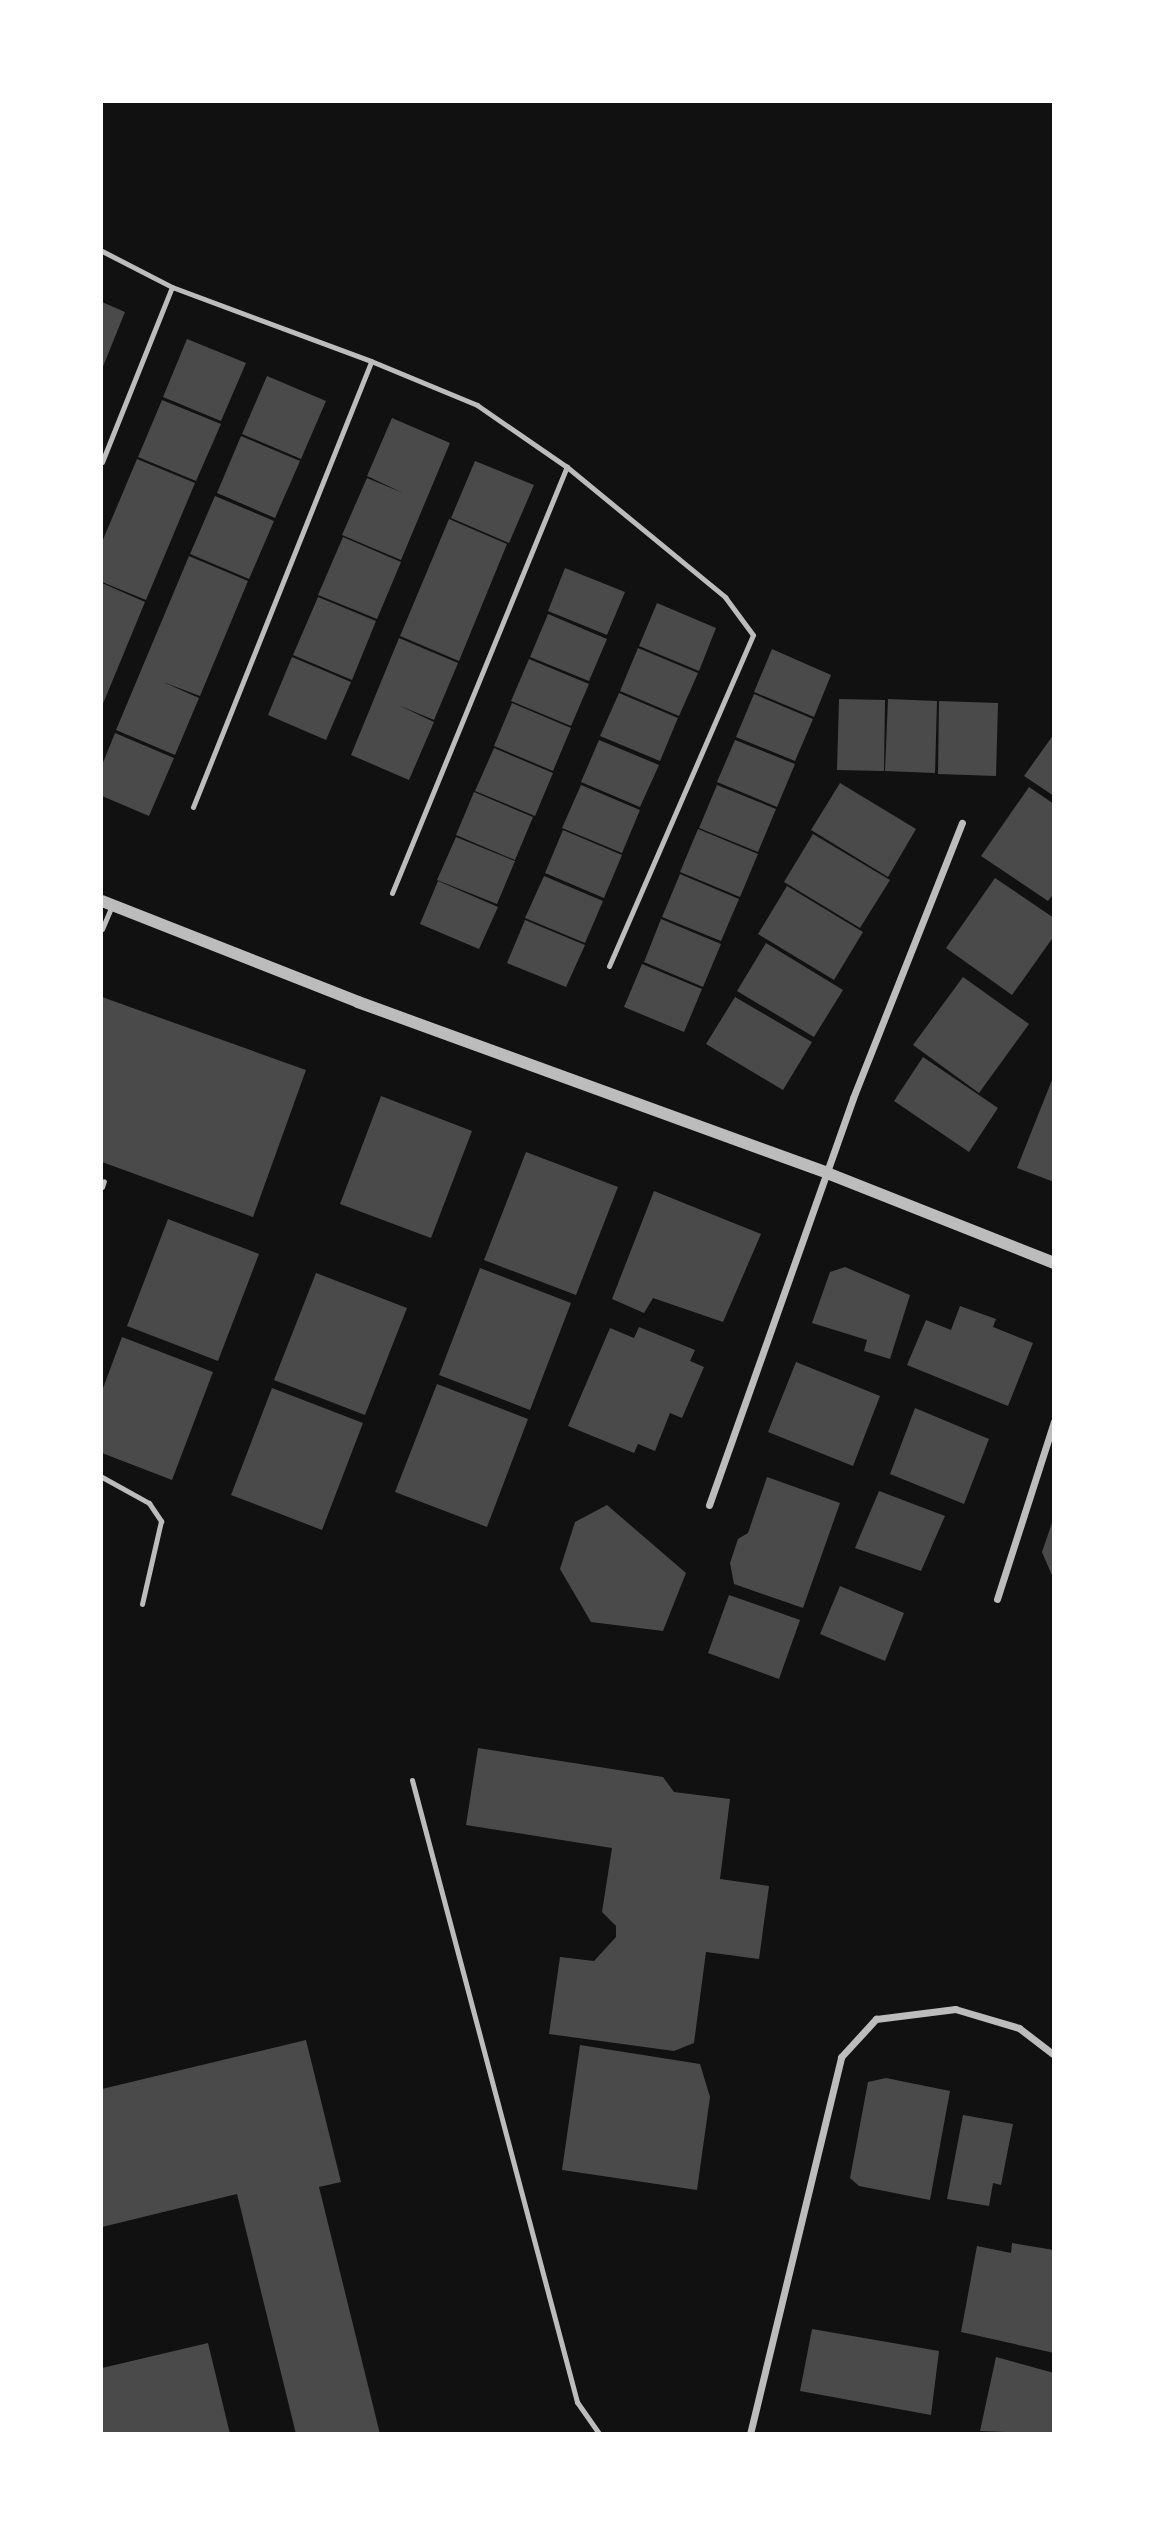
<!DOCTYPE html>
<style>
body{margin:0}
#map{position:relative;width:1155px;height:2535px;overflow:hidden;background:#111;font-family:"Roboto Condensed",sans-serif}
div>[style]{position:absolute}
.building>*{inset:0;background:#4a4a4a}
.service>*{height:5px;margin:-2.5px;padding:0 2.5px;transform-origin:2.5px;border-radius:2.5px;background:#bcbcbc}
.minor>*{height:7px;margin:-3.5px;padding:0 3.5px;transform-origin:3.5px;border-radius:3.5px;background:#bcbcbc}
.tertiary>*{height:12px;margin:-6px;padding:0 6px;transform-origin:6px;border-radius:6px;background:#bcbcbc}
span{translate:-50% -50%;white-space:nowrap;text-align:center;line-height:1.15;-webkit-text-stroke:5px #fff;paint-order:stroke}
.frame{position:absolute;inset:0;border:103px solid #fff;pointer-events:none}
</style>
<div id="map">
<div class="building">
<i style="clip-path:polygon(102px 302px,125px 312px,102px 369px)"></i>
<i style="clip-path:polygon(187px 339px,246px 363px,221px 421px,163px 397px)"></i>
<i style="clip-path:polygon(267px 376px,326px 401px,301px 459px,242px 434px)"></i>
<i style="clip-path:polygon(162px 400px,221px 424px,196px 481px,138px 457px)"></i>
<i style="clip-path:polygon(392px 418px,450px 443px,401px 560px,342px 535px,367px 478px,403px 493px,367px 476px)"></i>
<i style="clip-path:polygon(241px 436px,300px 461px,275px 518px,217px 493px)"></i>
<i style="clip-path:polygon(137px 459px,195px 483px,146px 600px,102px 582px,102px 542px)"></i>
<i style="clip-path:polygon(475px 461px,534px 485px,509px 543px,451px 518px)"></i>
<i style="clip-path:polygon(215px 496px,274px 521px,249px 579px,190px 554px)"></i>
<i style="clip-path:polygon(449px 519px,507px 544px,459px 661px,400px 636px)"></i>
<i style="clip-path:polygon(343px 537px,401px 562px,377px 619px,318px 595px)"></i>
<i style="clip-path:polygon(189px 556px,248px 581px,200px 696px,163px 682px,199px 698px,175px 755px,116px 730px)"></i>
<i style="clip-path:polygon(565px 568px,625px 592px,607px 635px,548px 611px)"></i>
<i style="clip-path:polygon(102px 583px,145px 602px,102px 706px)"></i>
<i style="clip-path:polygon(318px 597px,376px 621px,352px 680px,293px 655px)"></i>
<i style="clip-path:polygon(657px 603px,716px 628px,699px 671px,639px 646px)"></i>
<i style="clip-path:polygon(548px 614px,607px 639px,589px 681px,530px 657px)"></i>
<i style="clip-path:polygon(399px 638px,458px 663px,434px 720px,398px 705px,434px 722px,409px 780px,351px 755px)"></i>
<i style="clip-path:polygon(638px 648px,698px 673px,679px 716px,620px 691px)"></i>
<i style="clip-path:polygon(772px 649px,831px 675px,814px 717px,754px 692px)"></i>
<i style="clip-path:polygon(292px 657px,351px 682px,326px 740px,268px 715px)"></i>
<i style="clip-path:polygon(529px 659px,589px 684px,571px 726px,511px 701px)"></i>
<i style="clip-path:polygon(619px 693px,678px 718px,660px 761px,600px 736px)"></i>
<i style="clip-path:polygon(754px 694px,813px 719px,795px 761px,736px 737px)"></i>
<i style="clip-path:polygon(839px 699px,885px 700px,884px 771px,837px 770px)"></i>
<i style="clip-path:polygon(888px 699px,937px 701px,935px 773px,885px 771px)"></i>
<i style="clip-path:polygon(939px 701px,998px 703px,996px 776px,938px 774px)"></i>
<i style="clip-path:polygon(512px 703px,571px 728px,553px 771px,494px 746px)"></i>
<i style="clip-path:polygon(115px 733px,174px 758px,149px 816px,102px 796px,102px 765px)"></i>
<i style="clip-path:polygon(1054px 734px,1054px 796px,1024px 776px)"></i>
<i style="clip-path:polygon(599px 740px,659px 765px,640px 807px,581px 782px)"></i>
<i style="clip-path:polygon(735px 740px,795px 764px,777px 807px,717px 782px)"></i>
<i style="clip-path:polygon(494px 748px,553px 773px,535px 816px,475px 791px)"></i>
<i style="clip-path:polygon(840px 783px,916px 829px,888px 877px,811px 830px)"></i>
<i style="clip-path:polygon(581px 785px,640px 810px,622px 853px,562px 828px)"></i>
<i style="clip-path:polygon(717px 785px,776px 809px,758px 852px,699px 828px)"></i>
<i style="clip-path:polygon(1029px 787px,1054px 804px,1054px 893px,1048px 901px,981px 856px)"></i>
<i style="clip-path:polygon(474px 792px,533px 817px,515px 860px,456px 835px)"></i>
<i style="clip-path:polygon(698px 829px,758px 854px,740px 897px,680px 872px)"></i>
<i style="clip-path:polygon(563px 830px,622px 855px,604px 898px,545px 873px)"></i>
<i style="clip-path:polygon(813px 834px,890px 880px,860px 928px,784px 882px)"></i>
<i style="clip-path:polygon(456px 837px,515px 861px,497px 904px,437px 880px)"></i>
<i style="clip-path:polygon(680px 874px,739px 899px,721px 941px,662px 917px)"></i>
<i style="clip-path:polygon(544px 876px,603px 901px,585px 943px,525px 918px)"></i>
<i style="clip-path:polygon(995px 878px,1054px 918px,1054px 936px,1012px 995px,946px 948px)"></i>
<i style="clip-path:polygon(438px 881px,498px 907px,479px 949px,420px 924px)"></i>
<i style="clip-path:polygon(787px 886px,863px 932px,834px 980px,758px 934px)"></i>
<i style="clip-path:polygon(661px 919px,721px 944px,703px 987px,644px 962px)"></i>
<i style="clip-path:polygon(525px 920px,585px 945px,566px 987px,507px 963px)"></i>
<i style="clip-path:polygon(766px 943px,843px 990px,814px 1037px,737px 991px)"></i>
<i style="clip-path:polygon(642px 964px,702px 989px,684px 1032px,624px 1007px)"></i>
<i style="clip-path:polygon(963px 977px,1029px 1024px,979px 1093px,913px 1045px)"></i>
<i style="clip-path:polygon(102px 997px,306px 1070px,253px 1217px,102px 1162px)"></i>
<i style="clip-path:polygon(735px 997px,812px 1042px,783px 1090px,706px 1044px)"></i>
<i style="clip-path:polygon(923px 1057px,998px 1108px,969px 1152px,894px 1101px)"></i>
<i style="clip-path:polygon(1054px 1075px,1054px 1182px,1017px 1168px)"></i>
<i style="clip-path:polygon(381px 1096px,472px 1131px,431px 1238px,340px 1204px)"></i>
<i style="clip-path:polygon(526px 1152px,618px 1187px,576px 1295px,484px 1260px)"></i>
<i style="clip-path:polygon(654px 1191px,761px 1234px,723px 1322px,653px 1298px,644px 1313px,612px 1299px)"></i>
<i style="clip-path:polygon(168px 1219px,259px 1254px,218px 1361px,127px 1326px)"></i>
<i style="clip-path:polygon(845px 1267px,910px 1295px,890px 1359px,864px 1351px,867px 1340px,812px 1323px,830px 1272px)"></i>
<i style="clip-path:polygon(480px 1268px,571px 1303px,530px 1410px,439px 1375px)"></i>
<i style="clip-path:polygon(316px 1273px,407px 1308px,365px 1415px,274px 1380px)"></i>
<i style="clip-path:polygon(960px 1306px,996px 1319px,993px 1327px,1033px 1343px,1008px 1406px,907px 1365px,926px 1320px,951px 1330px)"></i>
<i style="clip-path:polygon(639px 1327px,695px 1350px,690px 1361px,704px 1367px,682px 1418px,670px 1413px,655px 1451px,638px 1444px,634px 1453px,568px 1426px,610px 1328px,634px 1338px)"></i>
<i style="clip-path:polygon(122px 1337px,213px 1372px,172px 1480px,102px 1453px,102px 1391px)"></i>
<i style="clip-path:polygon(796px 1362px,880px 1396px,853px 1466px,768px 1432px)"></i>
<i style="clip-path:polygon(437px 1384px,528px 1419px,487px 1527px,395px 1492px)"></i>
<i style="clip-path:polygon(272px 1388px,363px 1423px,322px 1530px,231px 1495px)"></i>
<i style="clip-path:polygon(915px 1408px,989px 1439px,964px 1504px,890px 1474px)"></i>
<i style="clip-path:polygon(767px 1477px,840px 1503px,803px 1608px,734px 1584px,730px 1563px,738px 1539px,748px 1533px)"></i>
<i style="clip-path:polygon(879px 1491px,945px 1516px,921px 1571px,855px 1548px)"></i>
<i style="clip-path:polygon(607px 1505px,686px 1573px,663px 1631px,591px 1622px,560px 1569px,575px 1522px)"></i>
<i style="clip-path:polygon(1053px 1520px,1054px 1520px,1054px 1580px,1042px 1552px)"></i>
<i style="clip-path:polygon(840px 1586px,904px 1613px,885px 1661px,820px 1634px)"></i>
<i style="clip-path:polygon(729px 1595px,800px 1620px,779px 1679px,708px 1653px)"></i>
<i style="clip-path:polygon(478px 1748px,663px 1777px,674px 1792px,730px 1799px,720px 1879px,769px 1886px,759px 1959px,706px 1952px,694px 2043px,674px 2051px,549px 2034px,560px 1957px,594px 1961px,616px 1937px,616px 1926px,602px 1912px,612px 1848px,466px 1825px)"></i>
<i style="clip-path:polygon(306px 2040px,341px 2182px,319px 2187px,380px 2434px,296px 2434px,237px 2194px,102px 2227px,102px 2089px)"></i>
<i style="clip-path:polygon(580px 2045px,700px 2064px,710px 2097px,697px 2190px,562px 2170px)"></i>
<i style="clip-path:polygon(886px 2078px,950px 2091px,930px 2200px,859px 2186px,850px 2178px,868px 2082px)"></i>
<i style="clip-path:polygon(963px 2115px,1013px 2124px,1001px 2185px,993px 2183px,989px 2206px,947px 2199px)"></i>
<i style="clip-path:polygon(1012px 2243px,1054px 2250px,1054px 2353px,961px 2332px,977px 2246px,1011px 2253px)"></i>
<i style="clip-path:polygon(812px 2329px,939px 2351px,931px 2415px,800px 2391px)"></i>
<i style="clip-path:polygon(208px 2343px,230px 2434px,102px 2434px,102px 2368px)"></i>
<i style="clip-path:polygon(996px 2357px,1054px 2373px,1054px 2434px,980px 2431px)"></i>
</div>
<div class="service">
<i style="left:102px;top:251px;width:79px;rotate:27.2deg"></i>
<i style="left:172px;top:287px;width:212px;rotate:20.4deg"></i>
<i style="left:371px;top:361px;width:115px;rotate:22.5deg"></i>
<i style="left:477px;top:405px;width:109px;rotate:34.6deg"></i>
<i style="left:567px;top:467px;width:205px;rotate:39.4deg"></i>
<i style="left:725px;top:597px;width:47px;rotate:53.6deg"></i>
<i style="left:753px;top:635px;width:361px;rotate:113.5deg"></i>
<i style="left:102px;top:462px;width:188px;rotate:-68.2deg"></i>
<i style="left:193px;top:807px;width:480px;rotate:-68.2deg"></i>
<i style="left:392px;top:893px;width:461px;rotate:-67.7deg"></i>
<i style="left:102px;top:929px;width:25px;rotate:-67deg"></i>
<i style="left:102px;top:1187px;width:6px;rotate:-72deg"></i>
<i style="left:102px;top:1477px;width:54px;rotate:29deg"></i>
<i style="left:149px;top:1503px;width:22px;rotate:56deg"></i>
<i style="left:161px;top:1521px;width:85px;rotate:102.9deg"></i>
<i style="left:412px;top:1780px;width:644px;rotate:75.14deg"></i>
<i style="left:577px;top:2402px;width:39px;rotate:55deg"></i>
</div>
<div class="minor">
<i style="left:709px;top:1505px;width:432px;rotate:-70.5deg"></i>
<i style="left:853px;top:1098px;width:296px;rotate:-68.4deg"></i>
<i style="left:997px;top:1599px;width:187px;rotate:-72.2deg"></i>
<i style="left:750px;top:2434px;width:388px;rotate:-76.4deg"></i>
<i style="left:841px;top:2057px;width:52px;rotate:-47.4deg"></i>
<i style="left:876px;top:2019px;width:80px;rotate:-7.2deg"></i>
<i style="left:955px;top:2009px;width:67px;rotate:16.5deg"></i>
<i style="left:1019px;top:2028px;width:44px;rotate:37.6deg"></i>
</div>
<div class="tertiary">
<i style="left:102px;top:901px;width:275px;rotate:21.5deg"></i>
<i style="left:358px;top:1002px;width:499px;rotate:20deg"></i>
<i style="left:827px;top:1173px;width:244px;rotate:21.6deg"></i>
</div>
<div class="frame"></div>
</div>
